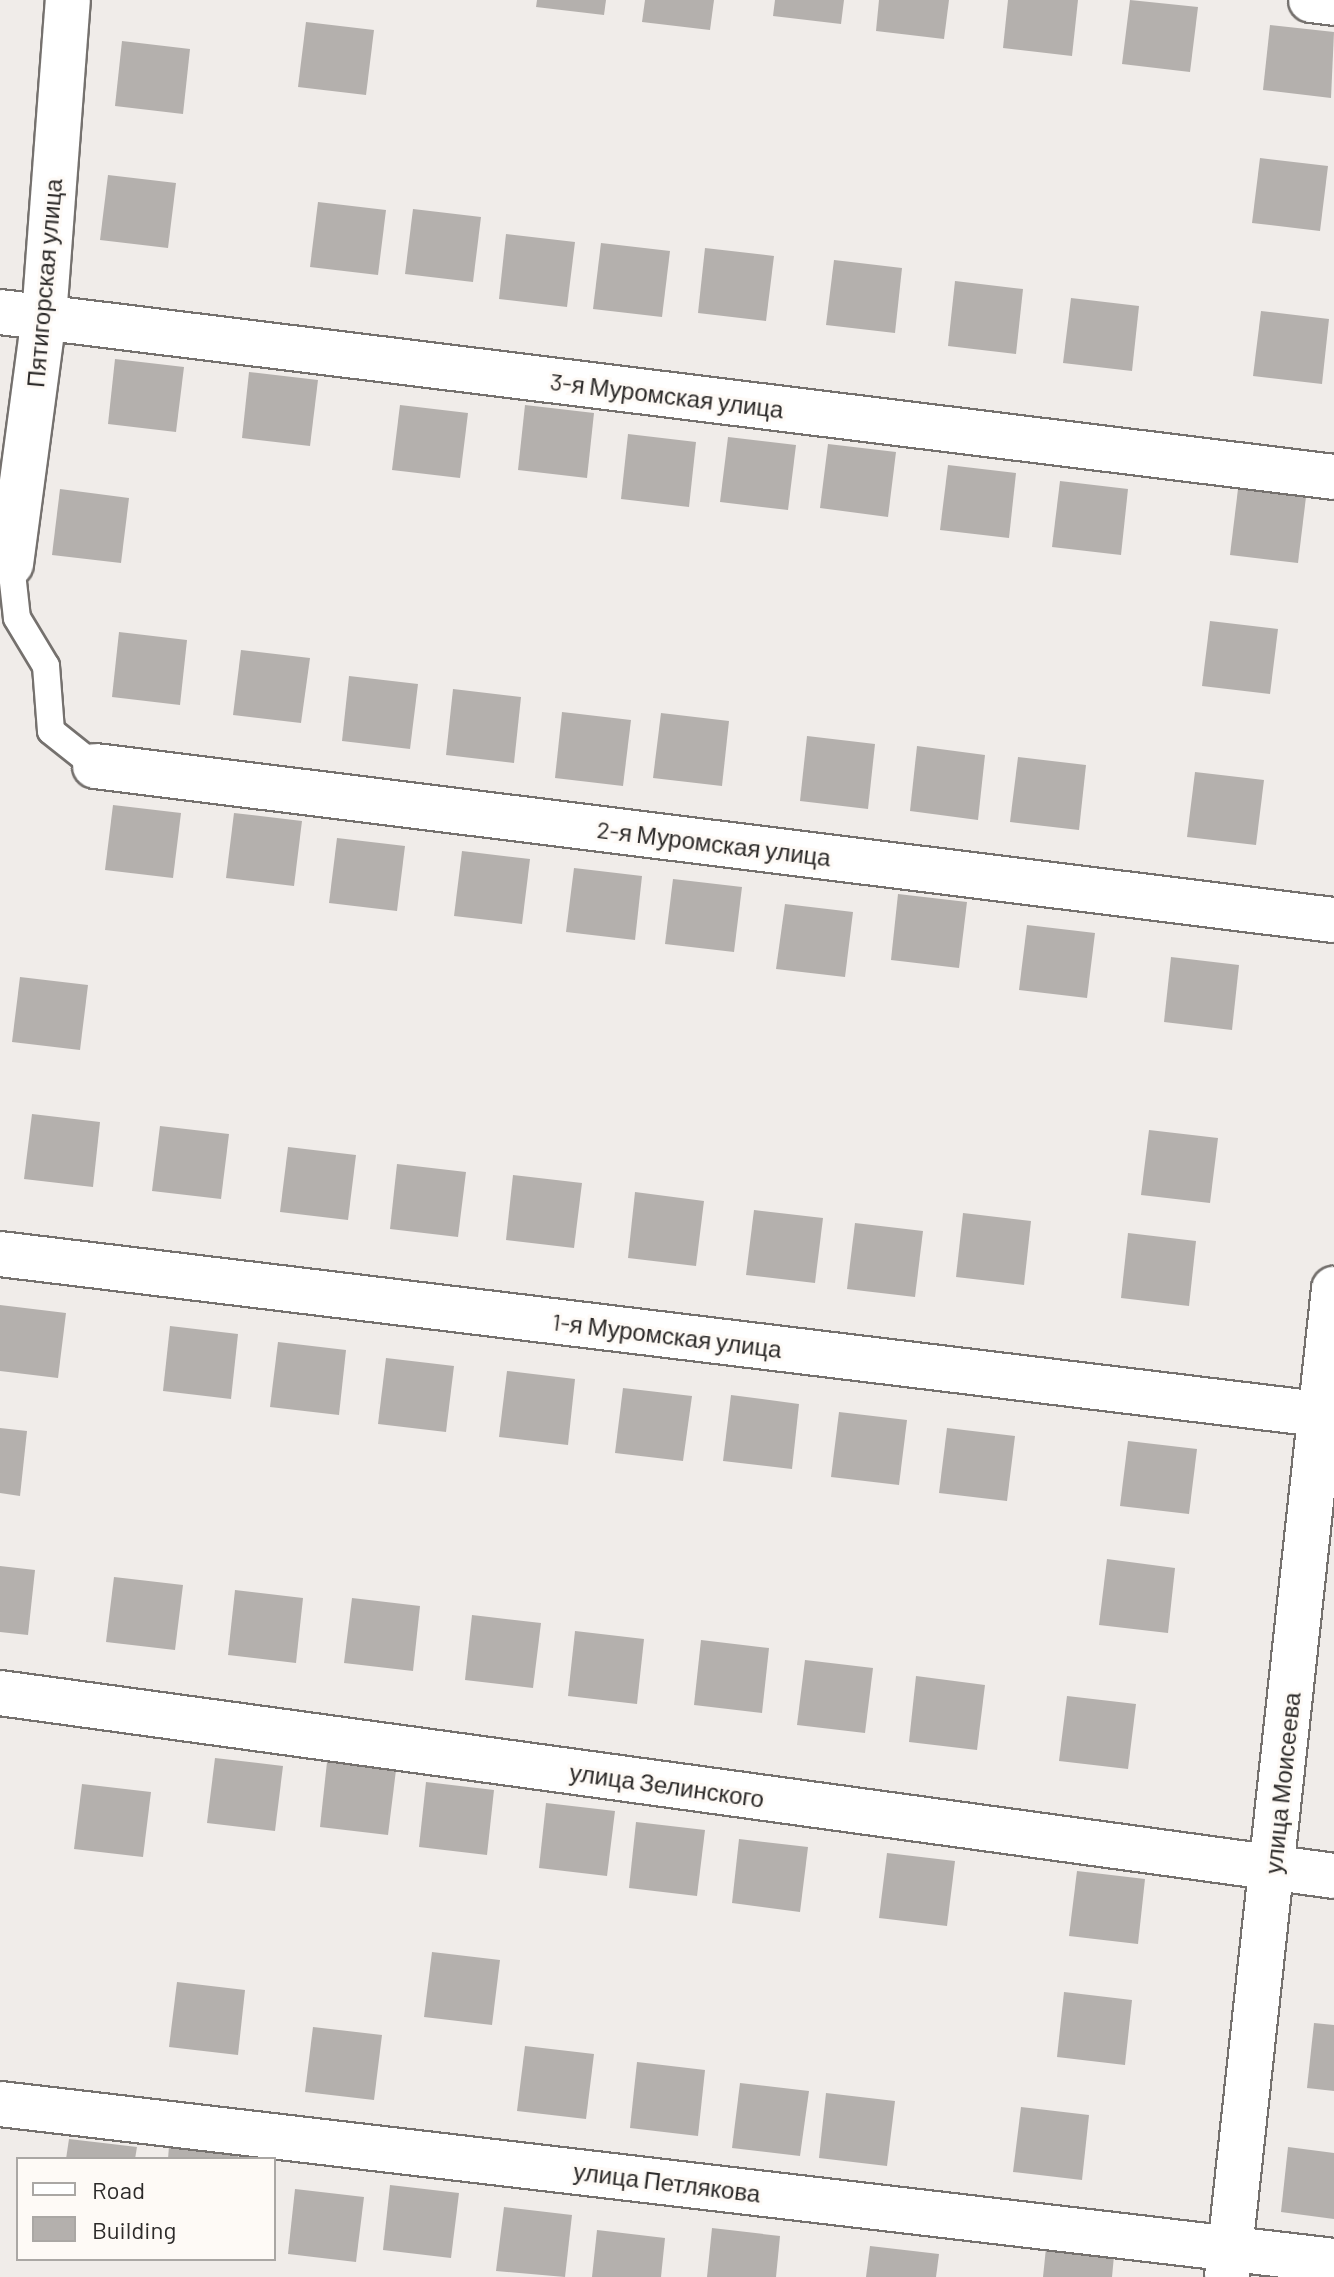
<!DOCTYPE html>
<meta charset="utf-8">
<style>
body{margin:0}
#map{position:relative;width:1334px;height:2277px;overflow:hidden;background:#f0ece9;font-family:Barlow,sans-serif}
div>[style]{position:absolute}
.building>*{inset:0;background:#b4b0ad}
.roads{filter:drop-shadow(2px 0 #75716e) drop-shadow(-2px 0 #75716e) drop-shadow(0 2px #75716e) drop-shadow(0 -2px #75716e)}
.lane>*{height:26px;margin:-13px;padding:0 13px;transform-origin:13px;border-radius:13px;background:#fff}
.street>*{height:44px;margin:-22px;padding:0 22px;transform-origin:22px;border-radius:22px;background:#fff}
.secondary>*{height:44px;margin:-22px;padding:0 22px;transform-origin:22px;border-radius:22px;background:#fff}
span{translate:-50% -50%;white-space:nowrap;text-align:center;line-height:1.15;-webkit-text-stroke:6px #fefaf6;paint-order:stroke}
.street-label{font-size:24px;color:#2d2b2a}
.legend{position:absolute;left:16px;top:2157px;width:260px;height:104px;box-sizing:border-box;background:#fefaf6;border:2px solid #aaa7a4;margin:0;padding:10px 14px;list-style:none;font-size:24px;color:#2d2b2a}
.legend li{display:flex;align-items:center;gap:16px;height:40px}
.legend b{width:40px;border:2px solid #aaa7a4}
</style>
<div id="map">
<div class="building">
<i style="clip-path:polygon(537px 0,606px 0,604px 15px,536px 7px)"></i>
<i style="clip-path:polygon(645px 0,714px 0,710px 30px,642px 22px)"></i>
<i style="clip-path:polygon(775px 0,844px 0,841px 24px,773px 16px)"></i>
<i style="clip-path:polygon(879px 0,949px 0,944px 39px,876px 31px)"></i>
<i style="clip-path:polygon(1008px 0,1078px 0,1072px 56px,1003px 48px)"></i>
<i style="clip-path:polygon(1130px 0,1198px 7px,1190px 72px,1122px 64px)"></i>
<i style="clip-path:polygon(306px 22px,374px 30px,366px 95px,298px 87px)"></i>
<i style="clip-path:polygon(1270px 25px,1334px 32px,1331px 98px,1263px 90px)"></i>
<i style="clip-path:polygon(122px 41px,190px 49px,183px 114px,115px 106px)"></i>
<i style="clip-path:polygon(1260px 158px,1328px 166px,1320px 231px,1252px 223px)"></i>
<i style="clip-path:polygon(108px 175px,176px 183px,168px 248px,100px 240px)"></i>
<i style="clip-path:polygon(318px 202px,386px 210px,378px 275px,310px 267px)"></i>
<i style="clip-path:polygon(413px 209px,481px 217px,473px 282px,405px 274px)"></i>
<i style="clip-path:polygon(506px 234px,575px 242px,567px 307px,499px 299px)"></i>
<i style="clip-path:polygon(601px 243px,670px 251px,662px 317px,593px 309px)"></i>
<i style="clip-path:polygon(705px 248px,774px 256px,766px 321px,698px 313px)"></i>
<i style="clip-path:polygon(834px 260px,902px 268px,895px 333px,826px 325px)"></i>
<i style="clip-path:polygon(955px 281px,1023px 289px,1016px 354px,948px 346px)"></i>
<i style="clip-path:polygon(1071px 298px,1139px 306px,1132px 371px,1063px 363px)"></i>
<i style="clip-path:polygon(1261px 311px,1329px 319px,1322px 384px,1253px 376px)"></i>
<i style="clip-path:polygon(115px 359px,184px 367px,176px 432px,108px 424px)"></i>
<i style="clip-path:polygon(249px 372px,318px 380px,310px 446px,242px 438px)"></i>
<i style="clip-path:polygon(400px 405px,468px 413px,460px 478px,392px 470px)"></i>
<i style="clip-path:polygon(525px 405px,594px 413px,587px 478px,518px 470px)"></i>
<i style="clip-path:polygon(628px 434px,696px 442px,689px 507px,621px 499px)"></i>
<i style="clip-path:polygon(728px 437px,796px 445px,788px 510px,720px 502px)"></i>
<i style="clip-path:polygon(828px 444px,896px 452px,888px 517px,820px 508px)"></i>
<i style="clip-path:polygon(948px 465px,1016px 473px,1009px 538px,940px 530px)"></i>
<i style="clip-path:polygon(1060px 481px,1128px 489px,1121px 555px,1052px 547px)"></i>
<i style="clip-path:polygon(60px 489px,129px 498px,121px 563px,52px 555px)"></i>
<i style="clip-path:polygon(1238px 489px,1306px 497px,1298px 563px,1230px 555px)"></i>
<i style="clip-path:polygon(1210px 621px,1278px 629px,1270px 694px,1202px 686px)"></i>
<i style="clip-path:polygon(119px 632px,187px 640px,180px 705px,112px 697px)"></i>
<i style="clip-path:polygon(241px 650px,310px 658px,301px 723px,233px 715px)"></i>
<i style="clip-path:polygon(349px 676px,418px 684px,410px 749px,342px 741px)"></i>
<i style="clip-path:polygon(453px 689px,521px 697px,514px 763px,446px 755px)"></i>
<i style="clip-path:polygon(562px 712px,631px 720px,623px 786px,555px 778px)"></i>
<i style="clip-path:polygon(661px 713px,729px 721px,722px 786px,653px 778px)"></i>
<i style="clip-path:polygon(807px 736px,875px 744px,868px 809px,800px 801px)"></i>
<i style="clip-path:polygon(917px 746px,985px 755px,978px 820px,910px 811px)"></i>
<i style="clip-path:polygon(1018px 757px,1086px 765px,1079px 830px,1010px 822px)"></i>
<i style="clip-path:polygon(1195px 772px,1264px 780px,1256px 845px,1187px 837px)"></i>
<i style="clip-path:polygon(113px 805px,181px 813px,173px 878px,105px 870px)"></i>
<i style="clip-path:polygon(234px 813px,302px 821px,294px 886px,226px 878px)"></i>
<i style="clip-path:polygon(337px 838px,405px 846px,397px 911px,329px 903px)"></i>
<i style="clip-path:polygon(462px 851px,530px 859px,522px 924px,454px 916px)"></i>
<i style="clip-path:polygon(574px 868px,642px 876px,635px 940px,566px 932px)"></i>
<i style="clip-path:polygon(673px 879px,742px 887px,734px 952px,665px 944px)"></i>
<i style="clip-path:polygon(898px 894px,967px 902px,959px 968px,891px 960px)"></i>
<i style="clip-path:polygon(785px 904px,853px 912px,845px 977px,776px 969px)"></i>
<i style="clip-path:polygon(1027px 925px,1095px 933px,1087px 998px,1019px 990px)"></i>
<i style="clip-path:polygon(1171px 957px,1239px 965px,1232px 1030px,1164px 1022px)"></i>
<i style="clip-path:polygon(20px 977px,88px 985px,80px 1050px,12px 1042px)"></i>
<i style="clip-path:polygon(32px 1114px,100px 1122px,93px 1187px,24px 1179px)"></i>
<i style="clip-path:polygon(160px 1126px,229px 1134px,221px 1199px,152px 1191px)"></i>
<i style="clip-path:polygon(1149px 1130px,1218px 1138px,1210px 1203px,1141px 1195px)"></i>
<i style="clip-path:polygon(288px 1147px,356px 1155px,348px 1220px,280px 1212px)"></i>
<i style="clip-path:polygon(397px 1164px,466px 1172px,458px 1237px,390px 1229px)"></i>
<i style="clip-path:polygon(513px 1175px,582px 1183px,574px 1248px,506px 1240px)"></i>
<i style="clip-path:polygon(635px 1192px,704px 1201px,696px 1266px,628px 1258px)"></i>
<i style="clip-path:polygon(754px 1210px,823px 1218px,815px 1283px,746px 1275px)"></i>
<i style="clip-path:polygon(963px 1213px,1031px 1221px,1024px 1285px,956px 1277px)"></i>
<i style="clip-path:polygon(855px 1223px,923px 1231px,915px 1297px,847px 1289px)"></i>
<i style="clip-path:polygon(1128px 1233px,1196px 1241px,1189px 1306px,1121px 1298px)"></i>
<i style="clip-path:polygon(0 1305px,66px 1313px,58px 1378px,0 1371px)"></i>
<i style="clip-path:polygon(170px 1326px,238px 1334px,231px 1399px,163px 1391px)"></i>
<i style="clip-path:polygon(278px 1342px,346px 1350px,339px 1415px,270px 1407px)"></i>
<i style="clip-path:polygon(386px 1358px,454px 1366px,446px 1432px,378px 1424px)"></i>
<i style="clip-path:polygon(507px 1371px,575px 1379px,568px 1445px,499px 1437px)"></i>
<i style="clip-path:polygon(623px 1388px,692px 1396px,683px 1461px,615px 1453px)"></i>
<i style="clip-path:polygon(731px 1395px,799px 1404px,792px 1469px,723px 1461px)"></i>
<i style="clip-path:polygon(839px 1412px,907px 1420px,899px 1485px,831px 1477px)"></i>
<i style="clip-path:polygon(0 1428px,27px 1431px,20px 1496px,0 1493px)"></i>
<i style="clip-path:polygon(947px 1428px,1015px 1436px,1007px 1501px,939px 1493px)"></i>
<i style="clip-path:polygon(1128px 1441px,1197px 1449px,1189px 1514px,1120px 1506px)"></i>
<i style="clip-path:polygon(1107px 1559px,1175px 1568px,1168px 1633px,1099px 1625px)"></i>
<i style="clip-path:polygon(0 1566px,35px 1570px,28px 1635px,0 1632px)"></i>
<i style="clip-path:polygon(114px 1577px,183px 1585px,175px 1650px,106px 1642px)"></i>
<i style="clip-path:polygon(235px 1590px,303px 1598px,296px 1663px,228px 1655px)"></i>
<i style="clip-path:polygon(352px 1598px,420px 1606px,413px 1671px,344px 1663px)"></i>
<i style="clip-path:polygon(472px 1615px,541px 1623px,533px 1688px,465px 1680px)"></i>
<i style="clip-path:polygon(575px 1631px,644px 1639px,637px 1704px,568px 1696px)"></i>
<i style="clip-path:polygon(701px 1640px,769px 1648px,762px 1713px,694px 1705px)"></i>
<i style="clip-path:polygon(805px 1660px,873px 1668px,865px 1733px,797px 1725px)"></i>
<i style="clip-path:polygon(916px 1676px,985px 1685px,977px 1750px,909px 1742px)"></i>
<i style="clip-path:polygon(1067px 1696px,1136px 1704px,1128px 1769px,1059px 1761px)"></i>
<i style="clip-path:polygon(215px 1758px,283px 1766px,275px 1831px,207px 1823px)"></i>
<i style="clip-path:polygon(327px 1762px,396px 1770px,388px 1835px,320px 1827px)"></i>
<i style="clip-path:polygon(426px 1782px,494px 1790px,487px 1855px,419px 1847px)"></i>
<i style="clip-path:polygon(82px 1784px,151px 1792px,143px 1857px,74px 1849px)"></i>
<i style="clip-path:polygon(546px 1803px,615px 1811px,607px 1876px,539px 1868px)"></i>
<i style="clip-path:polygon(636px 1822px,705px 1830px,697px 1896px,629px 1888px)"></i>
<i style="clip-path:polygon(739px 1839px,808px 1847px,800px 1912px,732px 1903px)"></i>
<i style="clip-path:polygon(887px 1853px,955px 1861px,947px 1926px,879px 1918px)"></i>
<i style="clip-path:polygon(1077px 1871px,1145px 1879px,1138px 1944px,1069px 1936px)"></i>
<i style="clip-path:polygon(432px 1952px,500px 1960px,492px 2025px,424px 2017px)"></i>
<i style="clip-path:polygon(177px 1982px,245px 1990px,238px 2055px,169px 2047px)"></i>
<i style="clip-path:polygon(1064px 1992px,1132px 2000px,1125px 2065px,1057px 2057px)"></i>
<i style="clip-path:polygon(1314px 2023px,1334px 2025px,1334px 2091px,1307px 2088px)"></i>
<i style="clip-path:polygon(313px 2027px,382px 2035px,374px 2100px,305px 2092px)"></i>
<i style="clip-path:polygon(525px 2046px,594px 2054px,586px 2119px,517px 2111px)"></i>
<i style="clip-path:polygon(637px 2062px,705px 2070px,698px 2136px,630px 2128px)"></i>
<i style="clip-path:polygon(740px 2083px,809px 2091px,800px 2156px,732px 2148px)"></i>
<i style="clip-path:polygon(826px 2093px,895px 2101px,887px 2166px,819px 2158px)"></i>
<i style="clip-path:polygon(1021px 2107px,1089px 2115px,1082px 2180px,1013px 2172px)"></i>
<i style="clip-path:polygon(69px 2139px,137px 2147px,135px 2159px,66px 2159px)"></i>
<i style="clip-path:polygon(169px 2146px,238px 2154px,238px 2159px,168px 2159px)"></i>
<i style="clip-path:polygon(1288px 2147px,1334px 2153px,1334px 2219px,1281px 2212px)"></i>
<i style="clip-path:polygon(390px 2185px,459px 2193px,451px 2258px,383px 2250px)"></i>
<i style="clip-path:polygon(295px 2189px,364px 2197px,356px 2262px,288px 2254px)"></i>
<i style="clip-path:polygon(504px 2207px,572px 2215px,565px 2277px,496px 2271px)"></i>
<i style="clip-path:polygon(712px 2228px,780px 2236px,776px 2277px,707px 2277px)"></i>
<i style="clip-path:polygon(597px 2230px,665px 2238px,661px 2277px,592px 2277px)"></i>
<i style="clip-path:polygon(870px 2246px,939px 2254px,936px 2277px,866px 2277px)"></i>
<i style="clip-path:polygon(1046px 2248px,1114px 2256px,1112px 2277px,1043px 2277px)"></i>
</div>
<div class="roads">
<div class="lane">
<i style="left:11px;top:564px;width:54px;rotate:83.7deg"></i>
<i style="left:17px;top:618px;width:56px;rotate:58.9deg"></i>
<i style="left:46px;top:666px;width:65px;rotate:85.6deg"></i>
<i style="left:51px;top:731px;width:56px;rotate:38.5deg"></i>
</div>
<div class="street">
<i style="left:1311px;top:0;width:23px;rotate:7deg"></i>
<i style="left:0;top:312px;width:1344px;rotate:7.05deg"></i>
<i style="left:11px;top:564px;width:249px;rotate:-82.4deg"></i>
<i style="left:44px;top:317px;width:318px;rotate:-85.7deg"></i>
<i style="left:95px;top:766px;width:1249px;rotate:7.09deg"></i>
<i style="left:0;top:1254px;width:1344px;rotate:6.92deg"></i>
<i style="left:0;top:1693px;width:1346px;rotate:7.81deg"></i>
<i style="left:0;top:2104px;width:1343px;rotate:6.71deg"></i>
</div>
<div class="secondary">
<i style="left:1227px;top:2277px;width:994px;rotate:-83.82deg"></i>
</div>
</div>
<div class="street-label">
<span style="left:44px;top:283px;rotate:-85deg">Пятигорская улица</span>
<span style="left:667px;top:395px;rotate:7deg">3-я Муромская улица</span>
<span style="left:714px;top:843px;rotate:7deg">2-я Муромская улица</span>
<span style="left:667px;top:1335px;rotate:7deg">1-я Муромская улица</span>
<span style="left:1282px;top:1783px;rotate:-84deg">улица Моисеева</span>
<span style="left:667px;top:1785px;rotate:8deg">улица Зелинского</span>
<span style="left:667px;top:2182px;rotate:7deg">улица Петлякова</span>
</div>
<ul class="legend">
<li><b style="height:10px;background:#fff"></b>Road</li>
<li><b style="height:22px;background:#b4b0ad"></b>Building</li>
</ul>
</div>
